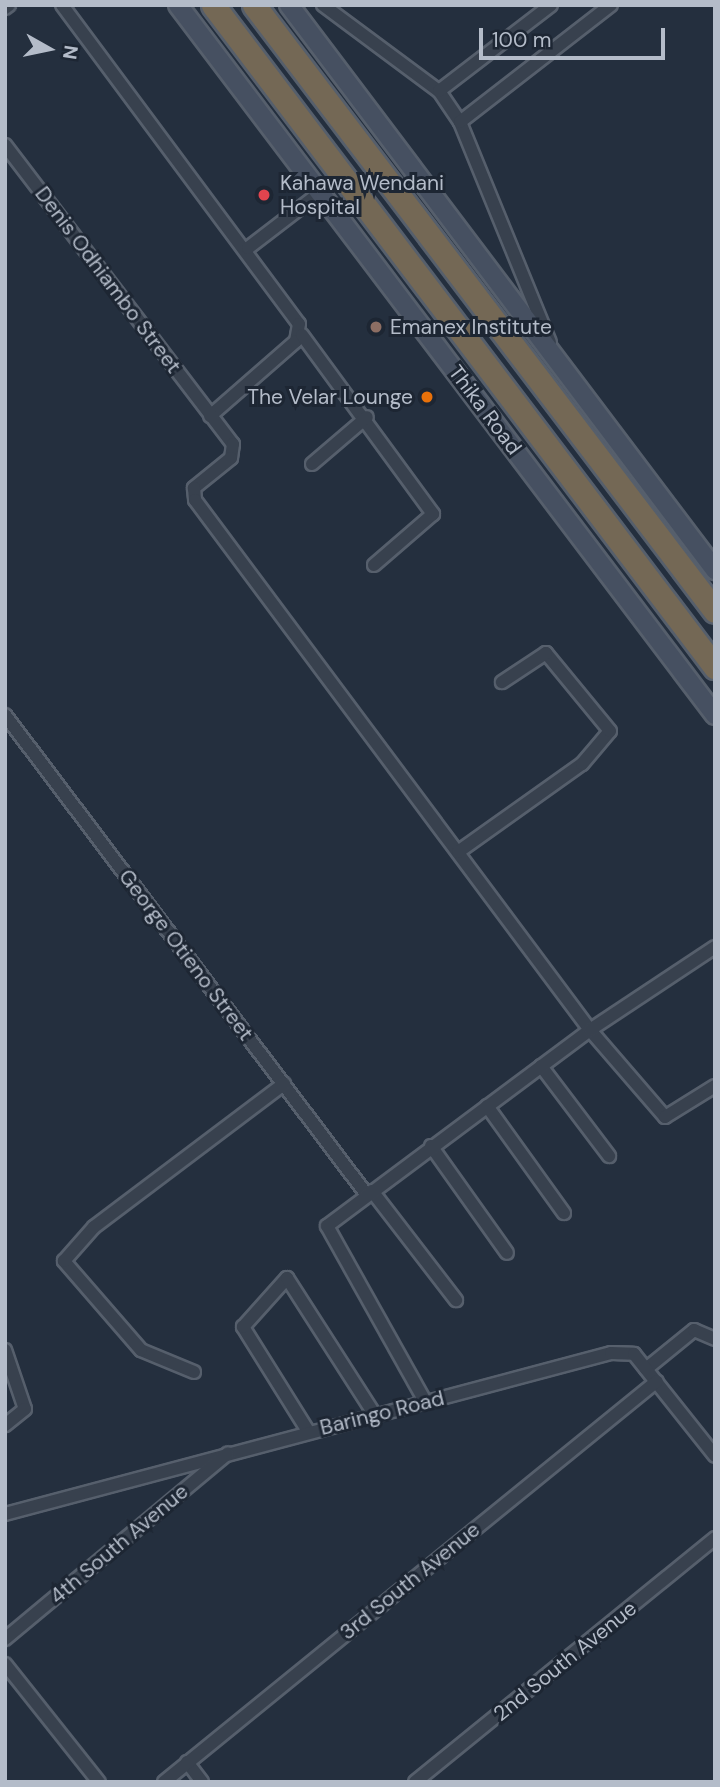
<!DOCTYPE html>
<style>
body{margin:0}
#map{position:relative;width:720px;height:1787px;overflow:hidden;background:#242f3e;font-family:"DM Sans",sans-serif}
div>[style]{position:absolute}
.roads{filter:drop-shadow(2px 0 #565f6c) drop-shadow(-2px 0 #565f6c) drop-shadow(0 2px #565f6c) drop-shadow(0 -2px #565f6c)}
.street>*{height:12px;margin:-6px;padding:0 6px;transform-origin:6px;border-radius:6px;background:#38414e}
.secondary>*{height:18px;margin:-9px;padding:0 9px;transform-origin:9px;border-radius:9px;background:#465061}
.highway>*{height:23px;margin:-11.5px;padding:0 11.5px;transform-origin:11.5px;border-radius:11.5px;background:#746855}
.dots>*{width:19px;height:19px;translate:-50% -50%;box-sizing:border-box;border:4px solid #1d2633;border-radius:50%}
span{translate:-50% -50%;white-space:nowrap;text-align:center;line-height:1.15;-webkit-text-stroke:6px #1d2633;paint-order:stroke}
.poi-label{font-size:21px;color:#b4bcc9}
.left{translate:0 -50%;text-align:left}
.right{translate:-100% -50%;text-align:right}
.street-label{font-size:21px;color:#b4bcc9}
.frame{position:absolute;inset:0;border:7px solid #b4bcc9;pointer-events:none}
.north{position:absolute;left:14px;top:14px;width:70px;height:70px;-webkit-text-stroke:5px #1d2633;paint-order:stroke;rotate:99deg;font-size:19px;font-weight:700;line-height:28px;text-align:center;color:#b4bcc9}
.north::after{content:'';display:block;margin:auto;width:24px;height:32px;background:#b4bcc9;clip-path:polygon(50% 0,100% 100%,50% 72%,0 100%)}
.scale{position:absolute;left:479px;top:28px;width:186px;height:32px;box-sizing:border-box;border:4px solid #b4bcc9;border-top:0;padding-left:9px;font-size:21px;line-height:24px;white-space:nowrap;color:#b4bcc9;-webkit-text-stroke:5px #1d2633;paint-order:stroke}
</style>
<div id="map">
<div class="roads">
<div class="street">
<i style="left:62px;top:5px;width:397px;rotate:53.4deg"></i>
<i style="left:299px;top:324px;width:17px;rotate:100deg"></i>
<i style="left:296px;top:341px;width:114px;rotate:138.9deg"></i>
<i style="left:323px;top:5px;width:144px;rotate:36.6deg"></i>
<i style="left:439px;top:91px;width:37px;rotate:56deg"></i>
<i style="left:460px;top:122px;width:238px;rotate:67.8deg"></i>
<i style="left:5px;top:8px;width:5px;rotate:-37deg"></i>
<i style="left:439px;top:91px;width:141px;rotate:-37.5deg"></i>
<i style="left:460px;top:122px;width:191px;rotate:-37.8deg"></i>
<i style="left:5px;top:145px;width:376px;rotate:52.7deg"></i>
<i style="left:233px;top:444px;width:14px;rotate:98deg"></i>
<i style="left:231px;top:458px;width:48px;rotate:141deg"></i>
<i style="left:194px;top:488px;width:12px;rotate:85deg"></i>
<i style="left:195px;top:500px;width:661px;rotate:53.3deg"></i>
<i style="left:590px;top:1030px;width:115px;rotate:49.2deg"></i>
<i style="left:665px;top:1117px;width:59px;rotate:-31.8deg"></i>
<i style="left:248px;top:248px;width:92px;rotate:-37.5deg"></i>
<i style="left:302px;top:335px;width:222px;rotate:53.8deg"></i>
<i style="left:433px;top:514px;width:78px;rotate:139.2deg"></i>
<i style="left:312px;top:464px;width:72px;rotate:-40.5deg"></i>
<i style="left:5px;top:715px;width:601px;rotate:52.98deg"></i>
<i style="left:458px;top:852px;width:152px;rotate:-35.4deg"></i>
<i style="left:582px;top:764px;width:43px;rotate:-49.7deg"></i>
<i style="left:610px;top:731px;width:101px;rotate:-129.4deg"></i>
<i style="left:546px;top:653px;width:53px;rotate:146.6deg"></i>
<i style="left:541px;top:1066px;width:113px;rotate:52.9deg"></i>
<i style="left:487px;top:1106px;width:132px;rotate:54.3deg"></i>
<i style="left:431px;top:1146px;width:131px;rotate:54.6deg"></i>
<i style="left:372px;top:1191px;width:138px;rotate:52.4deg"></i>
<i style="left:5px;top:1350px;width:62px;rotate:71.3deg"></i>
<i style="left:25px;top:1409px;width:26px;rotate:141deg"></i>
<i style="left:646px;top:1369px;width:62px;rotate:-39.1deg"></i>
<i style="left:694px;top:1330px;width:23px;rotate:23deg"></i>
<i style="left:194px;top:1372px;width:57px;rotate:-157.5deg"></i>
<i style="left:141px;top:1350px;width:118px;rotate:-130.9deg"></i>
<i style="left:64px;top:1261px;width:45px;rotate:-48.6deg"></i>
<i style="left:94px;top:1227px;width:238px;rotate:-37deg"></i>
<i style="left:426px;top:1403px;width:203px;rotate:-119.2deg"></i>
<i style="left:327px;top:1226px;width:328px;rotate:-36.7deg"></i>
<i style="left:590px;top:1030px;width:150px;rotate:-33.6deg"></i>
<i style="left:308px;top:1431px;width:123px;rotate:-122deg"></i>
<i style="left:243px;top:1327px;width:66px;rotate:-48.1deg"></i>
<i style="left:287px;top:1278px;width:163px;rotate:57.3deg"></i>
<i style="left:5px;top:1514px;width:627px;rotate:-14.88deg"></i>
<i style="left:611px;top:1353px;width:23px;rotate:2deg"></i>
<i style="left:634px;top:1354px;width:130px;rotate:51.5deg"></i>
<i style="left:5px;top:1639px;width:290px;rotate:-39.8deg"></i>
<i style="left:5px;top:1664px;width:151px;rotate:51.5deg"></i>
<i style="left:187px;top:1762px;width:25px;rotate:53deg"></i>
<i style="left:164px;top:1782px;width:635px;rotate:-39.12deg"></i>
<i style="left:415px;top:1782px;width:387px;rotate:-39.1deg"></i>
</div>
<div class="secondary">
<i style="left:178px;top:5px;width:890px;rotate:52.9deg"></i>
<i style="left:289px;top:5px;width:708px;rotate:52.98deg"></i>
</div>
<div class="highway">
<i style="left:213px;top:5px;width:831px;rotate:52.83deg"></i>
<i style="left:254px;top:5px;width:761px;rotate:52.74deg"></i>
</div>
</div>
<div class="dots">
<i style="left:264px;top:195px;background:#e0444e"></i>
<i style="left:376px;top:327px;background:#8d6e63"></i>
<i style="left:427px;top:397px;background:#e8710a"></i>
</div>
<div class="poi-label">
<span class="left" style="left:280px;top:195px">Kahawa Wendani<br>Hospital</span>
<span class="left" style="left:390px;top:327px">Emanex Institute</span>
<span class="right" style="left:413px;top:397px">The Velar Lounge</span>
</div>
<div class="street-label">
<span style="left:108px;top:280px;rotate:53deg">Denis Odhiambo Street</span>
<span style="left:485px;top:410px;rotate:53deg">Thika Road</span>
<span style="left:186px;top:955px;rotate:53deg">George Otieno Street</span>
<span style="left:382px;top:1413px;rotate:-14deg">Baringo Road</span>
<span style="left:119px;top:1544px;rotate:-40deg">4th South Avenue</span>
<span style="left:410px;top:1581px;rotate:-39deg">3rd South Avenue</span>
<span style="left:565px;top:1661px;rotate:-39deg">2nd South Avenue</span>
</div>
<div class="frame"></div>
<div class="north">N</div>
<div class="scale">100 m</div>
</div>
